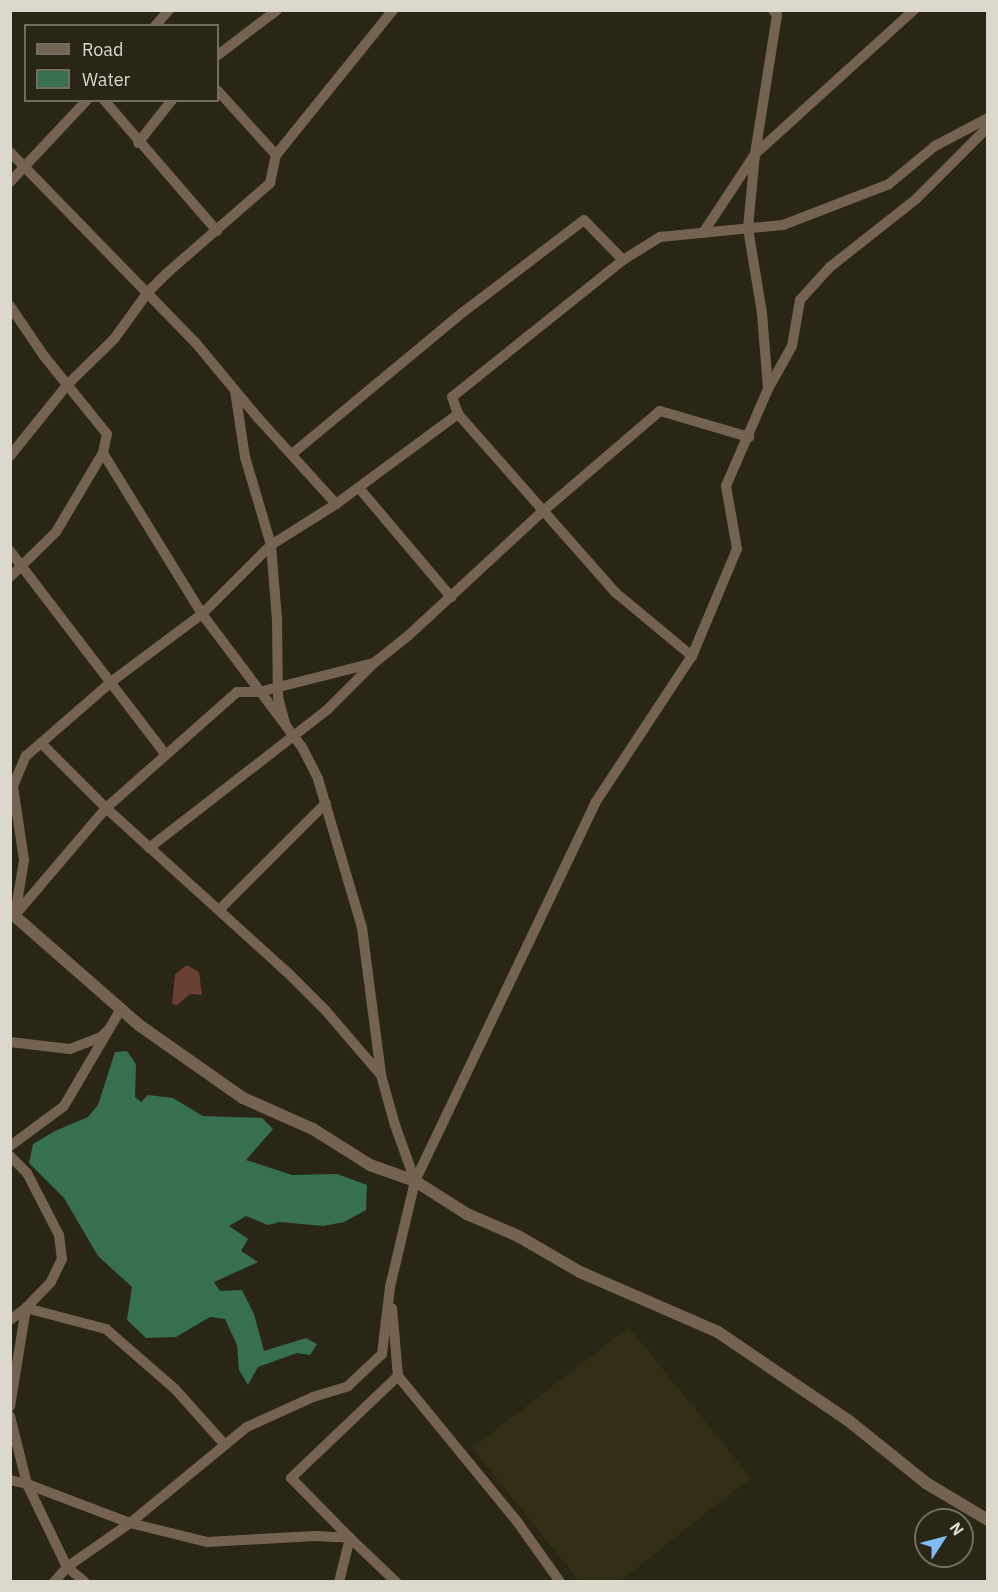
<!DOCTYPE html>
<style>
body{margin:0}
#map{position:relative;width:998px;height:1592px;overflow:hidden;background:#2a2616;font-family:"IBM Plex Sans",sans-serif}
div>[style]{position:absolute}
.built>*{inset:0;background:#322d15}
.green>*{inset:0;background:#693f32}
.water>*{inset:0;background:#367050}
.minor>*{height:10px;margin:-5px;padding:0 5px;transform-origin:5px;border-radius:5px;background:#756351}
.tertiary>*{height:12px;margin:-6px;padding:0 6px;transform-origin:6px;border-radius:6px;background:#756351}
span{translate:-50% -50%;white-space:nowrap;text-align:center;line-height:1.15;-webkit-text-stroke:6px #2a2616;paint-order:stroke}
.frame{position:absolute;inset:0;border:12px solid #dbd9ce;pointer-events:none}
.legend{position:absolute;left:24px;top:24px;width:195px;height:78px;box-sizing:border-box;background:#2a2616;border:2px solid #716e60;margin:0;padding:8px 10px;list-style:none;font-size:18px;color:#dbd9ce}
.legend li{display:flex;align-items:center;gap:12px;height:30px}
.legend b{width:30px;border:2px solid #716e60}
.north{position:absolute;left:914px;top:1508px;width:60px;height:60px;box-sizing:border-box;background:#2a2616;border:2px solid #716e60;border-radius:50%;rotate:54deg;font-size:16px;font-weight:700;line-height:24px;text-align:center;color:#dbd9ce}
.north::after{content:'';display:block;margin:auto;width:21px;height:27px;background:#7dbef9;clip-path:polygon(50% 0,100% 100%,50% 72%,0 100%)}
</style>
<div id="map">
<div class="built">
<i style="clip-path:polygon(629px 1327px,751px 1478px,620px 1581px,579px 1581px,472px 1448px)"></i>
</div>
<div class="green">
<i style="clip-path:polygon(187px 965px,199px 972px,202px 995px,190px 994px,177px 1005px,172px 1004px,175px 974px)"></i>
</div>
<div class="water">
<i style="clip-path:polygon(127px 1051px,136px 1064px,135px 1097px,141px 1102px,148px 1095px,173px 1098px,203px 1116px,262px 1118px,273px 1129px,246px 1160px,292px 1175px,337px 1174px,367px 1185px,366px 1210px,344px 1222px,323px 1226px,280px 1222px,268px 1225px,246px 1216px,229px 1226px,248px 1239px,241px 1251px,258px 1262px,214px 1282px,220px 1291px,242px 1290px,254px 1314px,264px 1351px,306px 1338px,317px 1344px,310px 1355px,297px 1353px,258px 1367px,248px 1385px,239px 1370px,237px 1345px,225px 1319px,210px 1317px,176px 1337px,146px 1338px,127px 1320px,132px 1287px,98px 1256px,64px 1198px,29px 1163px,33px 1144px,55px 1131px,88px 1117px,98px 1105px,115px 1052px)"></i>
</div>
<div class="minor">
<i style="left:155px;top:26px;width:21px;rotate:-49deg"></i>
<i style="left:218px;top:55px;width:74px;rotate:-37.3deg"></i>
<i style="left:218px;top:91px;width:86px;rotate:47.8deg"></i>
<i style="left:104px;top:100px;width:173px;rotate:49.2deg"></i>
<i style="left:138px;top:143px;width:55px;rotate:-51.7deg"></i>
<i style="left:10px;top:152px;width:265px;rotate:45.8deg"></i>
<i style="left:195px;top:342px;width:100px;rotate:50.3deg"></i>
<i style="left:259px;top:419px;width:115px;rotate:47.8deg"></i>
<i style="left:10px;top:182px;width:112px;rotate:-46.8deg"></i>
<i style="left:703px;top:233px;width:95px;rotate:-56.6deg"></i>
<i style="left:755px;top:154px;width:141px;rotate:-81deg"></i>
<i style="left:777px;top:15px;width:6px;rotate:-129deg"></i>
<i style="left:10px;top:306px;width:60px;rotate:55.8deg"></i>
<i style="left:44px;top:356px;width:100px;rotate:51.1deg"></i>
<i style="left:107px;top:434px;width:19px;rotate:102deg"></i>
<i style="left:103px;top:453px;width:189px;rotate:58.4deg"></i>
<i style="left:202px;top:614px;width:166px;rotate:53.1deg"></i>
<i style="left:302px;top:747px;width:36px;rotate:63deg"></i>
<i style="left:318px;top:779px;width:155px;rotate:73.5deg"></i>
<i style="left:362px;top:928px;width:148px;rotate:82.6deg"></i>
<i style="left:381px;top:1075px;width:52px;rotate:74.4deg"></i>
<i style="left:395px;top:1125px;width:59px;rotate:70.3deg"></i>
<i style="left:768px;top:388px;width:75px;rotate:-94.6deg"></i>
<i style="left:762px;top:313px;width:86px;rotate:-99.4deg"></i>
<i style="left:748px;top:228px;width:74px;rotate:-84.6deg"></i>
<i style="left:755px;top:154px;width:215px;rotate:-42.2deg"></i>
<i style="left:235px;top:391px;width:67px;rotate:81.4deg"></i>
<i style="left:245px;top:457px;width:92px;rotate:73.5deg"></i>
<i style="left:271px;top:545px;width:74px;rotate:85.4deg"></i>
<i style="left:277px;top:619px;width:78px;rotate:89.3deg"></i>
<i style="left:278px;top:697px;width:27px;rotate:75deg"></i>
<i style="left:458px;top:414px;width:239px;rotate:48.6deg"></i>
<i style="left:616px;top:593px;width:99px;rotate:39.7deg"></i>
<i style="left:292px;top:454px;width:221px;rotate:-39.7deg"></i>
<i style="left:462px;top:313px;width:153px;rotate:-37.3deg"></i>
<i style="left:584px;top:220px;width:56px;rotate:45.7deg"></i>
<i style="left:10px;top:456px;width:91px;rotate:-51.2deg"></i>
<i style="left:67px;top:385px;width:66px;rotate:-44.4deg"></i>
<i style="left:114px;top:339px;width:58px;rotate:-54.1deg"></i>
<i style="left:148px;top:292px;width:27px;rotate:-45deg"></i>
<i style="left:167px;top:273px;width:137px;rotate:-41.1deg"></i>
<i style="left:270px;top:183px;width:29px;rotate:-78deg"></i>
<i style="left:276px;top:155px;width:186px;rotate:-51.1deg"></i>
<i style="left:359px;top:488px;width:143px;rotate:49.8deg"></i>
<i style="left:10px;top:551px;width:255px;rotate:52.6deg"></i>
<i style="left:10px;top:577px;width:64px;rotate:-44.4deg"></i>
<i style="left:56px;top:532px;width:92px;rotate:-59.3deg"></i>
<i style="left:41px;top:743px;width:92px;rotate:45deg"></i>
<i style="left:106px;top:808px;width:243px;rotate:42.2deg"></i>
<i style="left:286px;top:971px;width:57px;rotate:45deg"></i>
<i style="left:326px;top:1011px;width:84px;rotate:49.3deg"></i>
<i style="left:149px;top:848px;width:227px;rotate:-37.8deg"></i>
<i style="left:328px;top:709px;width:65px;rotate:-45deg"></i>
<i style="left:219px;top:910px;width:151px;rotate:-45deg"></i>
<i style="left:15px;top:915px;width:56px;rotate:-80.7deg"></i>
<i style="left:24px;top:860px;width:75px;rotate:-98.5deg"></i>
<i style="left:13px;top:786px;width:33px;rotate:-67deg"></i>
<i style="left:26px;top:756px;width:113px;rotate:-41deg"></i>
<i style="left:111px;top:682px;width:114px;rotate:-36.8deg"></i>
<i style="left:202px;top:614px;width:98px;rotate:-45deg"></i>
<i style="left:271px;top:545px;width:77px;rotate:-32.2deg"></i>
<i style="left:336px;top:504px;width:152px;rotate:-36.4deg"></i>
<i style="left:458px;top:414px;width:18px;rotate:-109deg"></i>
<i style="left:452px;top:397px;width:219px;rotate:-38.7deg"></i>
<i style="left:623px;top:260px;width:44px;rotate:-31.9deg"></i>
<i style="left:660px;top:237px;width:124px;rotate:-5.6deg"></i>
<i style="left:783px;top:225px;width:114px;rotate:-21.1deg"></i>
<i style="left:889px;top:184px;width:60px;rotate:-39.6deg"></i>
<i style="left:935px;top:146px;width:60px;rotate:-27.8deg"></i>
<i style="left:15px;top:915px;width:140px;rotate:-49.6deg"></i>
<i style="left:106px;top:808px;width:175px;rotate:-41.5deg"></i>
<i style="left:237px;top:692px;width:22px"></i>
<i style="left:259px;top:692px;width:119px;rotate:-14.2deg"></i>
<i style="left:374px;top:663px;width:45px;rotate:-38.7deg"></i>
<i style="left:409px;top:635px;width:181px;rotate:-42.8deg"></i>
<i style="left:542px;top:512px;width:155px;rotate:-40.6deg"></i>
<i style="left:660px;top:411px;width:93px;rotate:16.3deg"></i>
<i style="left:10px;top:1042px;width:60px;rotate:6.7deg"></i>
<i style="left:70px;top:1049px;width:33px;rotate:-21deg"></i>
<i style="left:101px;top:1037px;width:8px;rotate:-45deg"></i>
<i style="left:10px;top:1146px;width:67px;rotate:-36.5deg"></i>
<i style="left:64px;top:1106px;width:113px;rotate:-59.6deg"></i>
<i style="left:10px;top:1156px;width:24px;rotate:45deg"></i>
<i style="left:27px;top:1173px;width:70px;rotate:62.7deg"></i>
<i style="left:59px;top:1235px;width:24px;rotate:83deg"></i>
<i style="left:62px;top:1259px;width:25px;rotate:116deg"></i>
<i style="left:51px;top:1282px;width:36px;rotate:134deg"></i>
<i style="left:26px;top:1308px;width:100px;rotate:99.2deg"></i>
<i style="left:10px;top:1320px;width:20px;rotate:-37deg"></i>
<i style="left:26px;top:1308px;width:83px;rotate:14.7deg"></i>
<i style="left:106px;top:1329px;width:91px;rotate:41deg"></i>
<i style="left:175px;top:1389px;width:75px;rotate:48.2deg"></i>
<i style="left:398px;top:1376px;width:186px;rotate:50.7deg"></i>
<i style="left:516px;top:1520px;width:76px;rotate:54.6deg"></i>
<i style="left:10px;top:1416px;width:70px;rotate:76deg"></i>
<i style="left:27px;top:1484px;width:92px;rotate:64.3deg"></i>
<i style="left:67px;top:1567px;width:23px;rotate:40deg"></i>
<i style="left:10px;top:1480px;width:17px;rotate:13deg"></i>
<i style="left:27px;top:1484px;width:110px;rotate:20.7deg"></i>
<i style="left:130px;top:1523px;width:79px;rotate:13.9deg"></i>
<i style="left:207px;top:1542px;width:108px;rotate:-3.2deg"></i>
<i style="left:315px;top:1536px;width:35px;rotate:3deg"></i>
<i style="left:350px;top:1538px;width:64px;rotate:43.7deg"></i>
<i style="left:54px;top:1582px;width:20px;rotate:-49deg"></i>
<i style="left:67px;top:1567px;width:77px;rotate:-34.9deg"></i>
<i style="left:130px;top:1523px;width:151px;rotate:-39.4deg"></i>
<i style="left:247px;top:1427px;width:72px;rotate:-24.4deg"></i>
<i style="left:313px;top:1397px;width:37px;rotate:-17deg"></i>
<i style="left:348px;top:1386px;width:47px;rotate:-43.3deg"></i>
<i style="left:382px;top:1354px;width:67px;rotate:-83.2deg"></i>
<i style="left:390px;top:1287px;width:109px;rotate:-76.7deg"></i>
<i style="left:415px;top:1181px;width:419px;rotate:-64.5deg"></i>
<i style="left:595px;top:803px;width:176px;rotate:-56.6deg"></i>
<i style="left:692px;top:656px;width:116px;rotate:-67.2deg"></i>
<i style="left:737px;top:549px;width:64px;rotate:-99.9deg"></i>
<i style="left:726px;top:486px;width:106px;rotate:-66.6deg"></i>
<i style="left:768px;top:389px;width:49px;rotate:-60.8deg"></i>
<i style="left:792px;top:346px;width:47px;rotate:-80.1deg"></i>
<i style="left:800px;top:300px;width:45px;rotate:-47.7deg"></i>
<i style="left:830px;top:267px;width:110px;rotate:-38.3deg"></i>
<i style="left:916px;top:199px;width:102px;rotate:-45deg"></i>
<i style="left:339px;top:1582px;width:45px;rotate:-76deg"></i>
<i style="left:350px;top:1538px;width:84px;rotate:-134.5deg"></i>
<i style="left:291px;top:1478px;width:148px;rotate:-43.6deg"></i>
<i style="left:398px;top:1376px;width:68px;rotate:-95deg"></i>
</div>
<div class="tertiary">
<i style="left:10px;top:912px;width:171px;rotate:41.2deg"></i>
<i style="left:139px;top:1025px;width:127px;rotate:35.1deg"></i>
<i style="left:243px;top:1098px;width:77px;rotate:23.9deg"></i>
<i style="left:313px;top:1129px;width:67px;rotate:32.3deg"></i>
<i style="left:370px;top:1165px;width:48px;rotate:19.6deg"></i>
<i style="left:415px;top:1181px;width:62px;rotate:32.4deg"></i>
<i style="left:467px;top:1214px;width:56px;rotate:23.3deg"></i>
<i style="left:518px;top:1236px;width:72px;rotate:30.1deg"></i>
<i style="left:580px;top:1272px;width:150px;rotate:23.5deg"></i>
<i style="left:718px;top:1332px;width:158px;rotate:34.2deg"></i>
<i style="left:849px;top:1421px;width:99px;rotate:38.8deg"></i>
<i style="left:926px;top:1483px;width:72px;rotate:30.8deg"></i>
</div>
<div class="frame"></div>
<ul class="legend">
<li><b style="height:8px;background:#756351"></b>Road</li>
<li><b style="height:16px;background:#367050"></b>Water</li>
</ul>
<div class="north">N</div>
</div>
